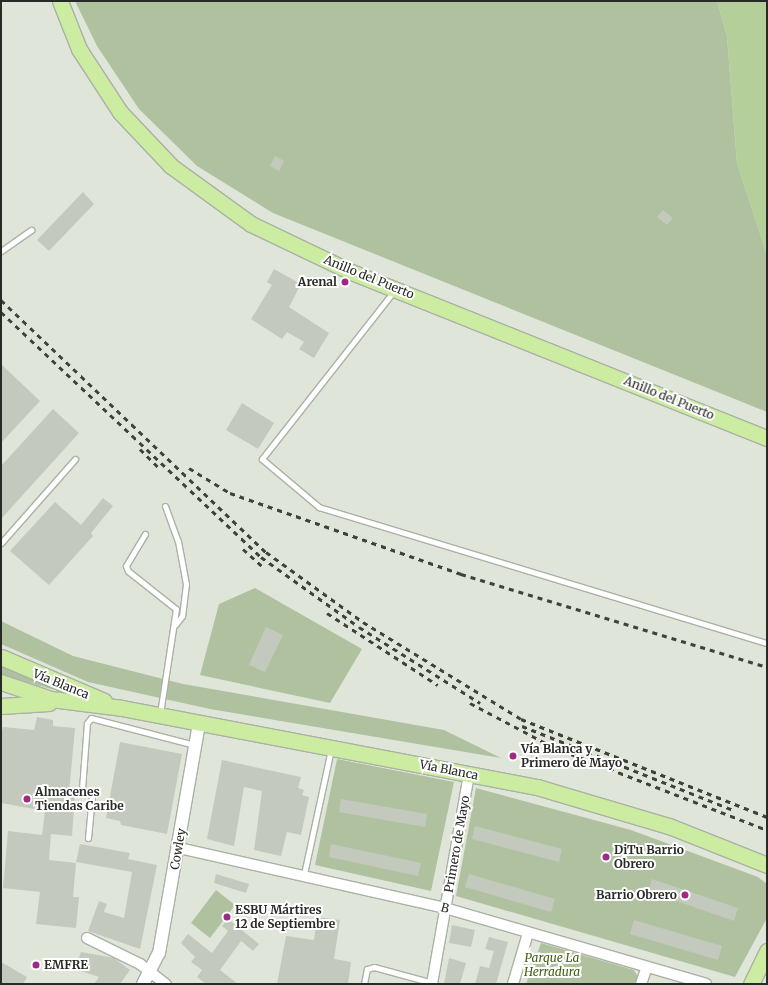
<!DOCTYPE html>
<meta charset="utf-8">
<style>
body{margin:0}
#map{position:relative;width:768px;height:985px;overflow:hidden;background:#dfe6d9;font-family:Merriweather,serif}
div>[style]{position:absolute}
.green>*{inset:0;background:#b0c19f}
.water>*{inset:0;background:#b4cf99}
.building>*{inset:0;background:#c3cabd}
.roads{filter:drop-shadow(1px 0 #aab1a5) drop-shadow(-1px 0 #aab1a5) drop-shadow(0 1px #aab1a5) drop-shadow(0 -1px #aab1a5)}
.service>*{height:5px;margin:-2.5px;padding:0 2.5px;transform-origin:2.5px;border-radius:2.5px;background:#fff}
.minor>*{height:10px;margin:-5px;padding:0 5px;transform-origin:5px;border-radius:5px;background:#fff}
.tertiary>*{height:12px;margin:-6px;padding:0 6px;transform-origin:6px;border-radius:6px;background:#fff}
.primary>*{height:15px;margin:-7.5px;padding:0 7.5px;transform-origin:7.5px;border-radius:7.5px;background:#cbeca1}
.rail>*{height:3px;margin-top:-1.5px;transform-origin:0;background:repeating-linear-gradient(90deg,#3f413b 0 5px,transparent 0 10px)}
.dots>*{width:11px;height:11px;translate:-50% -50%;box-sizing:border-box;border:2px solid #fff;border-radius:50%}
span{translate:-50% -50%;white-space:nowrap;text-align:center;line-height:1.15;-webkit-text-stroke:4px #fff;paint-order:stroke}
.street-label{font-size:12px;color:#282a25}
.poi-label{font-size:12px;color:#282a25;font-weight:700}
.right{translate:-100% -50%;text-align:right}
.left{translate:0 -50%;text-align:left}
.park-label{font-size:12px;color:#3e5d0f;font-style:italic}
.frame{position:absolute;inset:0;border:2px solid #282a25;pointer-events:none}
</style>
<div id="map">
<div class="green">
<i style="clip-path:polygon(75px 1px,717px 1px,727px 36px,737px 163px,767px 255px,767px 412px,273px 213px,197px 166px,139px 109px,97px 46px)"></i>
<i style="clip-path:polygon(255px 588px,362px 649px,330px 703px,200px 675px,219px 604px)"></i>
<i style="clip-path:polygon(1px 621px,73px 656px,183px 684px,444px 730px,501px 758px,210px 709px,88px 682px,1px 644px)"></i>
<i style="clip-path:polygon(1px 664px,13px 670px,84px 698px,1px 675px)"></i>
<i style="clip-path:polygon(337px 759px,454px 782px,431px 891px,315px 865px)"></i>
<i style="clip-path:polygon(476px 788px,631px 830px,758px 877px,767px 884px,767px 918px,735px 977px,456px 896px)"></i>
<i style="clip-path:polygon(216px 890px,235px 905px,210px 938px,191px 923px)"></i>
<i style="clip-path:polygon(541px 943px,634px 970px,638px 977px,636px 984px,526px 984px)"></i>
</div>
<div class="water">
<i style="clip-path:polygon(717px 1px,767px 1px,767px 255px,737px 163px,727px 36px)"></i>
</div>
<div class="building">
<i style="clip-path:polygon(275px 156px,284px 161px,279px 171px,270px 166px)"></i>
<i style="clip-path:polygon(83px 192px,94px 204px,49px 251px,37px 240px)"></i>
<i style="clip-path:polygon(663px 210px,673px 218px,667px 225px,657px 217px)"></i>
<i style="clip-path:polygon(274px 269px,301px 284px,289px 307px,329px 333px,314px 358px,299px 349px,304px 342px,287px 332px,282px 339px,251px 319px,272px 285px,267px 282px)"></i>
<i style="clip-path:polygon(1px 364px,40px 401px,1px 443px)"></i>
<i style="clip-path:polygon(242px 403px,274px 423px,258px 449px,226px 430px)"></i>
<i style="clip-path:polygon(53px 409px,79px 433px,1px 519px,1px 466px)"></i>
<i style="clip-path:polygon(103px 498px,113px 506px,91px 533px,93px 536px,49px 585px,10px 551px,55px 502px,81px 525px)"></i>
<i style="clip-path:polygon(266px 627px,283px 635px,265px 672px,249px 665px)"></i>
<i style="clip-path:polygon(37px 717px,53px 720px,53px 726px,75px 728px,69px 793px,75px 794px,72px 836px,51px 834px,49px 860px,76px 863px,73px 897px,79px 897px,76px 928px,36px 924px,40px 892px,3px 888px,8px 831px,42px 835px,45px 811px,1px 803px,1px 734px,3px 727px,34px 730px)"></i>
<i style="clip-path:polygon(120px 742px,182px 754px,167px 834px,121px 825px,120px 821px,106px 818px)"></i>
<i style="clip-path:polygon(222px 760px,301px 777px,298px 788px,304px 790px,302px 795px,309px 797px,301px 835px,287px 832px,281px 856px,254px 850px,262px 791px,244px 787px,234px 846px,207px 839px)"></i>
<i style="clip-path:polygon(341px 799px,427px 814px,425px 827px,339px 812px)"></i>
<i style="clip-path:polygon(475px 826px,562px 849px,559px 862px,472px 839px)"></i>
<i style="clip-path:polygon(80px 844px,130px 853px,128px 859px,157px 865px,140px 949px,88px 931px,99px 901px,107px 904px,104px 912px,124px 918px,132px 872px,76px 862px)"></i>
<i style="clip-path:polygon(331px 844px,421px 863px,418px 876px,329px 857px)"></i>
<i style="clip-path:polygon(216px 874px,249px 884px,246px 893px,214px 883px)"></i>
<i style="clip-path:polygon(469px 874px,555px 899px,551px 912px,465px 887px)"></i>
<i style="clip-path:polygon(652px 879px,738px 908px,734px 921px,648px 891px)"></i>
<i style="clip-path:polygon(317px 917px,340px 920px,334px 959px,351px 962px,348px 984px,277px 984px,286px 936px,314px 940px)"></i>
<i style="clip-path:polygon(228px 919px,259px 944px,253px 951px,241px 941px,220px 970px,238px 984px,206px 984px,197px 977px,202px 970px,191px 962px,195px 957px,181px 943px,188px 934px,212px 953px,228px 931px,222px 926px)"></i>
<i style="clip-path:polygon(634px 920px,722px 946px,718px 960px,630px 934px)"></i>
<i style="clip-path:polygon(452px 925px,475px 930px,471px 947px,449px 943px)"></i>
<i style="clip-path:polygon(489px 937px,508px 942px,496px 984px,475px 984px,480px 966px,489px 968px,494px 951px,485px 949px)"></i>
<i style="clip-path:polygon(81px 952px,114px 958px,130px 970px,120px 984px,94px 984px,99px 977px,75px 969px)"></i>
<i style="clip-path:polygon(449px 958px,466px 963px,460px 984px,444px 984px)"></i>
<i style="clip-path:polygon(1px 962px,27px 977px,23px 984px,1px 984px)"></i>
</div>
<div class="roads">
<div class="service">
<i style="left:1px;top:251px;width:37px;rotate:-35deg"></i>
<i style="left:394px;top:291px;width:214px;rotate:128.2deg"></i>
<i style="left:262px;top:459px;width:75px;rotate:40.1deg"></i>
<i style="left:319px;top:507px;width:468px;rotate:16.9deg"></i>
<i style="left:165px;top:506px;width:37px;rotate:70deg"></i>
<i style="left:178px;top:541px;width:44px;rotate:79.5deg"></i>
<i style="left:186px;top:584px;width:32px;rotate:97deg"></i>
<i style="left:182px;top:616px;width:11px;rotate:128deg"></i>
<i style="left:145px;top:534px;width:37px;rotate:121deg"></i>
<i style="left:126px;top:566px;width:5px;rotate:68deg"></i>
<i style="left:128px;top:571px;width:61px;rotate:38.4deg"></i>
<i style="left:176px;top:609px;width:105px;rotate:98.7deg"></i>
<i style="left:1px;top:543px;width:112px;rotate:-48.6deg"></i>
<i style="left:88px;top:838px;width:42px;rotate:-84.6deg"></i>
<i style="left:92px;top:796px;width:12px;rotate:-145deg"></i>
<i style="left:82px;top:789px;width:66px;rotate:-85.7deg"></i>
<i style="left:87px;top:723px;width:6px;rotate:-51deg"></i>
<i style="left:91px;top:718px;width:107px;rotate:14.6deg"></i>
<i style="left:304px;top:874px;width:128px;rotate:-77.8deg"></i>
<i style="left:364px;top:984px;width:15px;rotate:-79deg"></i>
<i style="left:367px;top:969px;width:7px;rotate:-16deg"></i>
<i style="left:374px;top:967px;width:61px;rotate:15.2deg"></i>
</div>
<div class="minor">
<i style="left:179px;top:848px;width:273px;rotate:12.7deg"></i>
<i style="left:445px;top:908px;width:272px;rotate:16.2deg"></i>
<i style="left:87px;top:938px;width:59px;rotate:26.1deg"></i>
<i style="left:140px;top:964px;width:33px;rotate:38deg"></i>
<i style="left:432px;top:984px;width:213px;rotate:-80deg"></i>
<i style="left:513px;top:984px;width:53px;rotate:-73.6deg"></i>
<i style="left:641px;top:984px;width:18px;rotate:-71deg"></i>
</div>
<div class="tertiary">
<i style="left:143px;top:984px;width:35px;rotate:-63deg"></i>
<i style="left:159px;top:953px;width:232px;rotate:-80.1deg"></i>
</div>
<div class="primary">
<i style="left:60px;top:1px;width:52px;rotate:68.4deg"></i>
<i style="left:79px;top:49px;width:75px;rotate:56.9deg"></i>
<i style="left:120px;top:112px;width:74px;rotate:46.6deg"></i>
<i style="left:171px;top:166px;width:99px;rotate:35.9deg"></i>
<i style="left:251px;top:224px;width:109px;rotate:25.6deg"></i>
<i style="left:349px;top:271px;width:450px;rotate:21.8deg"></i>
<i style="left:1px;top:657px;width:112px;rotate:23.1deg"></i>
<i style="left:1px;top:682px;width:53px;rotate:18.8deg"></i>
<i style="left:51px;top:699px;width:72px;rotate:7.2deg"></i>
<i style="left:122px;top:708px;width:422px;rotate:10.8deg"></i>
<i style="left:537px;top:787px;width:138px;rotate:16.5deg"></i>
<i style="left:669px;top:826px;width:105px;rotate:21.7deg"></i>
<i style="left:1px;top:706px;width:48px;rotate:-3.6deg"></i>
<i style="left:751px;top:984px;width:37px;rotate:-64deg"></i>
</div>
</div>
<div class="rail">
<i style="left:1px;top:300px;width:366px;rotate:43.6deg"></i>
<i style="left:266px;top:552px;width:120px;rotate:35.8deg"></i>
<i style="left:363px;top:622px;width:185px;rotate:31.5deg"></i>
<i style="left:521px;top:719px;width:265px;rotate:21.7deg"></i>
<i style="left:1px;top:312px;width:357px;rotate:43.3deg"></i>
<i style="left:261px;top:557px;width:120px;rotate:35.5deg"></i>
<i style="left:359px;top:627px;width:143px;rotate:32.1deg"></i>
<i style="left:140px;top:449px;width:28px;rotate:45deg"></i>
<i style="left:189px;top:468px;width:48px;rotate:31.4deg"></i>
<i style="left:230px;top:493px;width:245px;rotate:19.3deg"></i>
<i style="left:461px;top:574px;width:320px;rotate:16.9deg"></i>
<i style="left:243px;top:549px;width:28px;rotate:42deg"></i>
<i style="left:327px;top:613px;width:132px;rotate:33deg"></i>
<i style="left:470px;top:703px;width:94px;rotate:27.9deg"></i>
<i style="left:553px;top:747px;width:230px;rotate:21.2deg"></i>
<i style="left:522px;top:726px;width:227px;rotate:21.7deg"></i>
</div>
<div class="dots">
<i style="left:345px;top:282px;background:#a02a83"></i>
<i style="left:513px;top:756px;background:#a02a83"></i>
<i style="left:27px;top:799px;background:#a02a83"></i>
<i style="left:606px;top:857px;background:#a02a83"></i>
<i style="left:685px;top:895px;background:#a02a83"></i>
<i style="left:227px;top:917px;background:#a02a83"></i>
<i style="left:36px;top:965px;background:#a02a83"></i>
</div>
<div class="street-label">
<span style="left:369px;top:277px;rotate:22deg">Anillo del Puerto</span>
<span style="left:669px;top:398px;rotate:22deg">Anillo del Puerto</span>
<span style="left:61px;top:684px;rotate:22deg">Vía Blanca</span>
<span style="left:449px;top:770px;rotate:11deg">Vía Blanca</span>
<span style="left:457px;top:844px;rotate:-80deg">Primero de Mayo</span>
<span style="left:178px;top:849px;rotate:-80deg">Cowley</span>
<span style="left:445px;top:908px;rotate:15deg">B</span>
</div>
<div class="poi-label">
<span class="right" style="left:337px;top:282px">Arenal</span>
<span class="left" style="left:521px;top:756px">Vía Blanca y<br>Primero de Mayo</span>
<span class="left" style="left:35px;top:799px">Almacenes<br>Tiendas Caribe</span>
<span class="left" style="left:614px;top:857px">DiTu Barrio<br>Obrero</span>
<span class="right" style="left:677px;top:895px">Barrio Obrero</span>
<span class="left" style="left:235px;top:917px">ESBU Mártires<br>12 de Septiembre</span>
<span class="left" style="left:44px;top:965px">EMFRE</span>
</div>
<div class="park-label">
<span style="left:552px;top:965px">Parque La<br>Herradura</span>
</div>
<div class="frame"></div>
</div>
